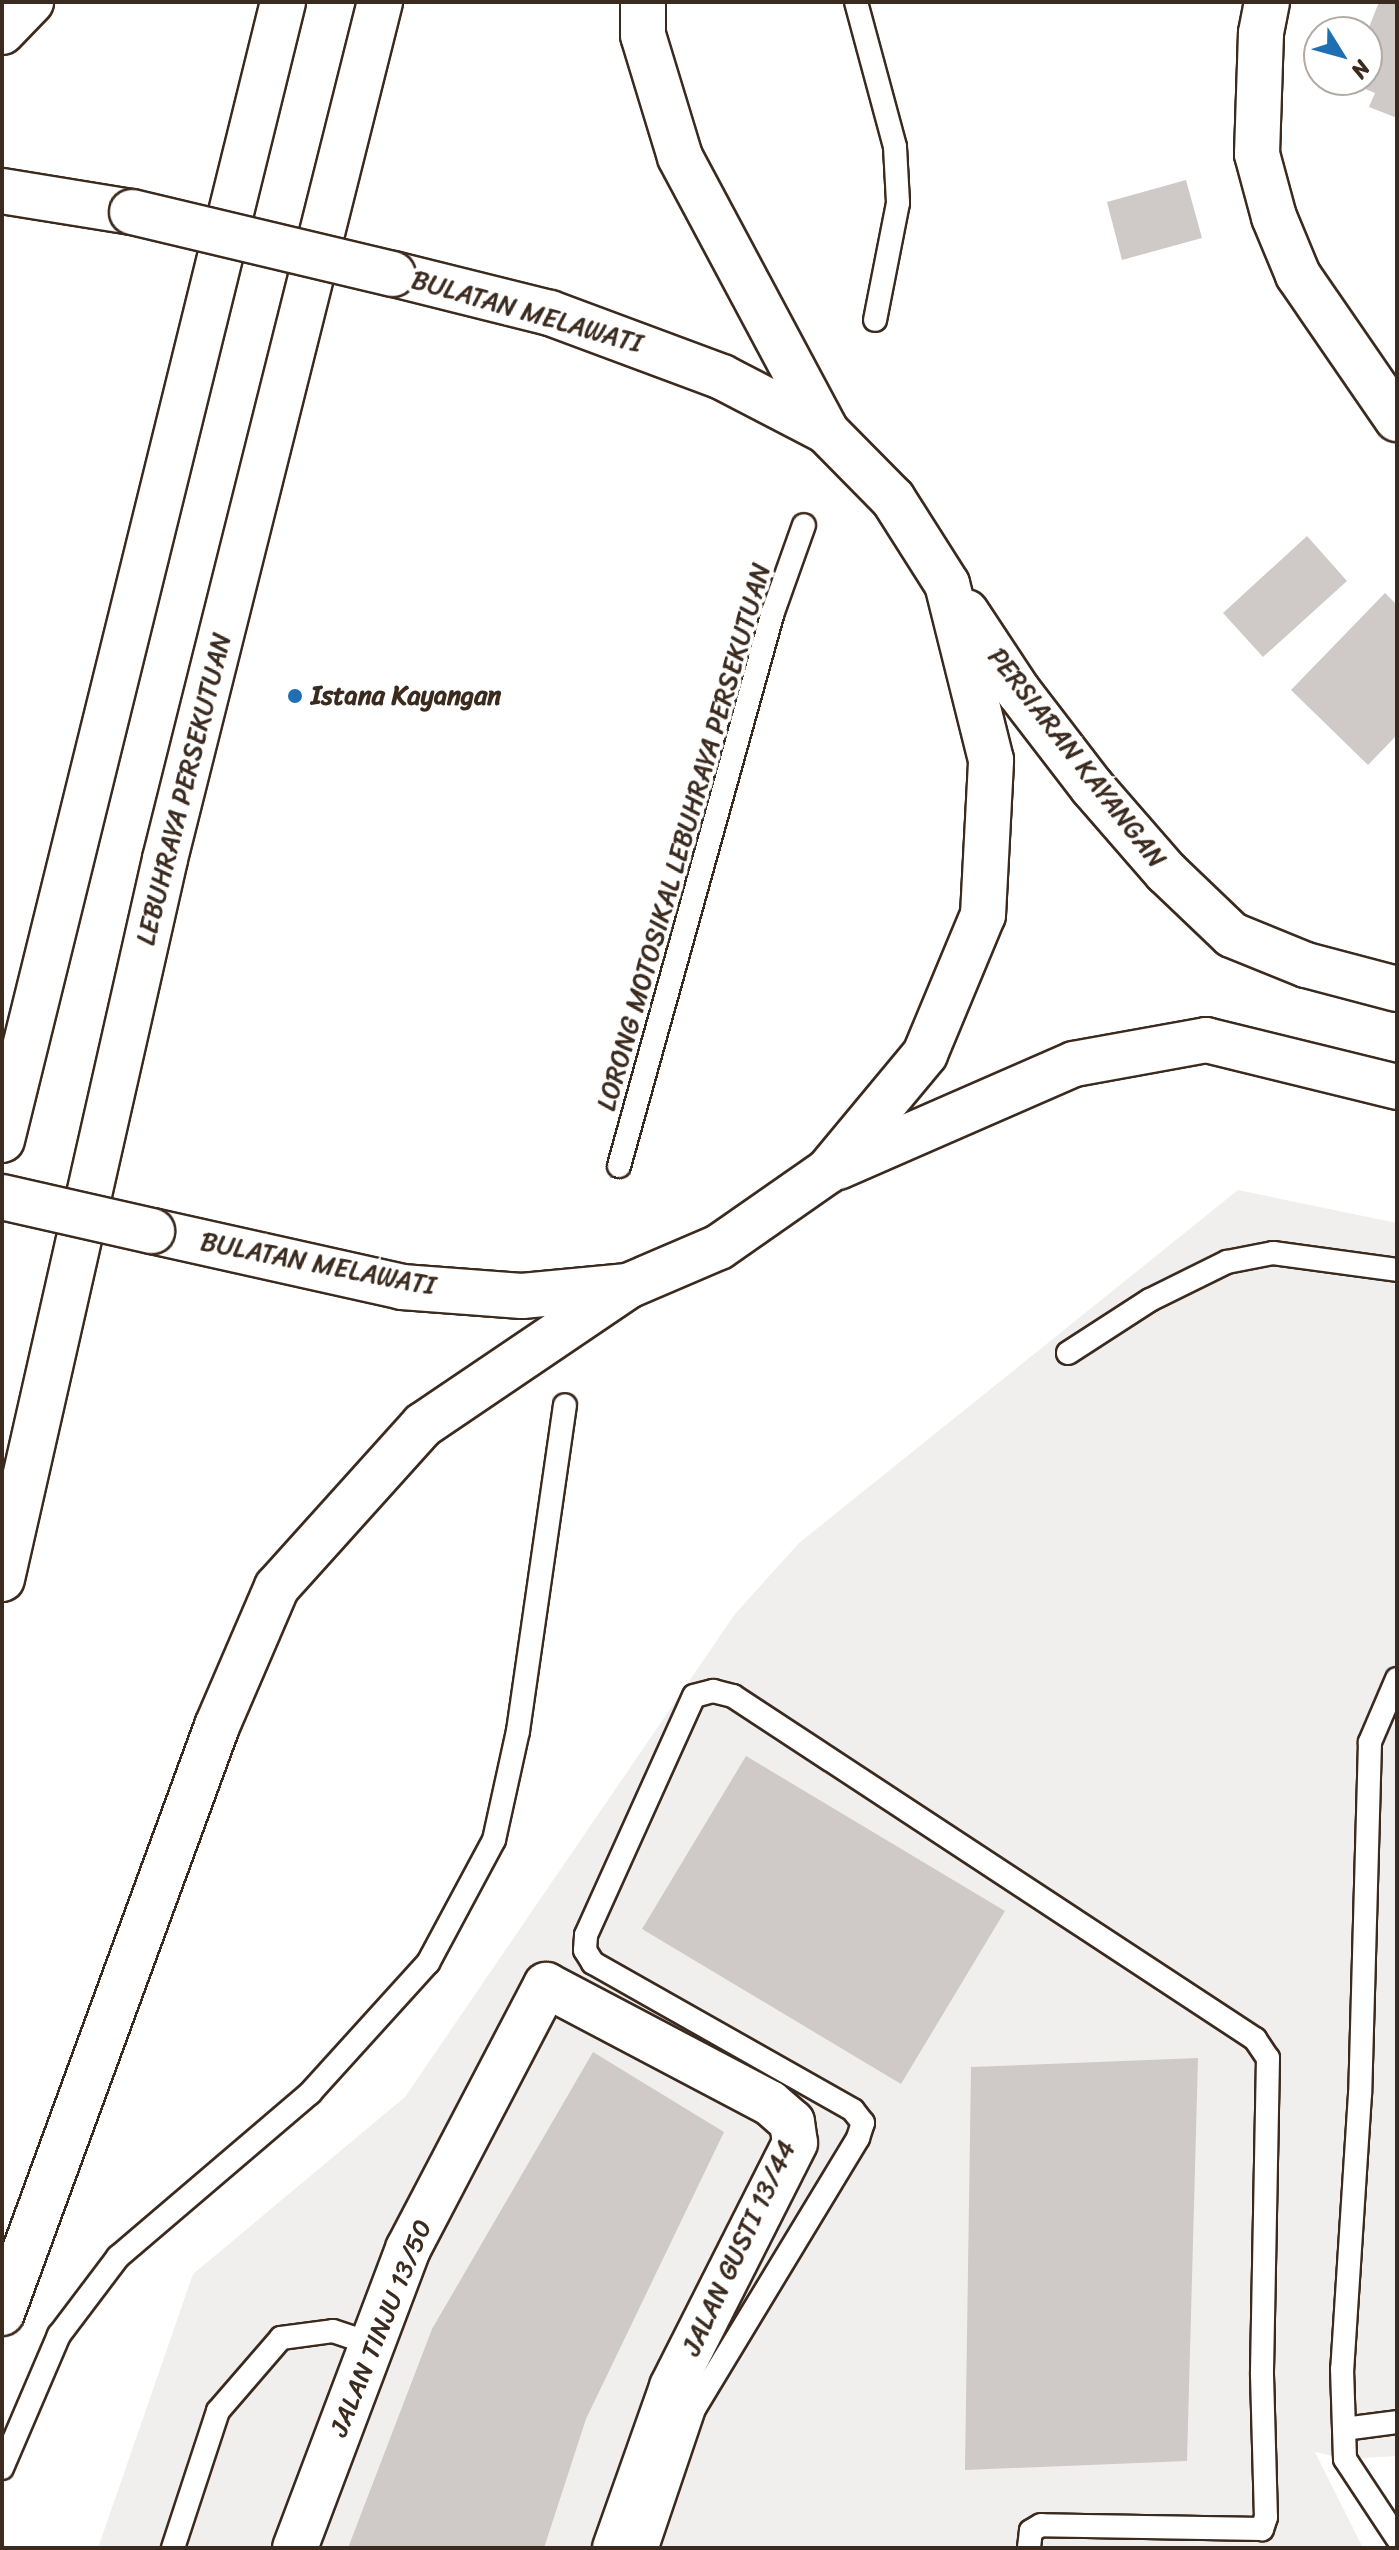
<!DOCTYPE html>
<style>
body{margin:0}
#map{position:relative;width:1399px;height:2550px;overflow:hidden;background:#fff;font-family:Sriracha,sans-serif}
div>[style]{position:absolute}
.built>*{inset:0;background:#f1efee}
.building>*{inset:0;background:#cfcac7}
.roads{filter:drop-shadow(2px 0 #3b2a1e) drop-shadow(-2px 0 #3b2a1e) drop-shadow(0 2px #3b2a1e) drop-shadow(0 -2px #3b2a1e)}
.lane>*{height:22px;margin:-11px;padding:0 11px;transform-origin:11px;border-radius:11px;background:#fff}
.street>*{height:44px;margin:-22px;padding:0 22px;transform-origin:22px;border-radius:22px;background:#fff}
.primary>*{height:44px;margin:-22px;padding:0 22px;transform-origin:22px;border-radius:22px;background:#fff}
.highway>*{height:44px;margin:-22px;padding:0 22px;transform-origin:22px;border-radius:22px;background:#fff}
.bridges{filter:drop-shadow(2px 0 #3b2a1e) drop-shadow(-2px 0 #3b2a1e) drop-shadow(0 2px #3b2a1e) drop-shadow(0 -2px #3b2a1e)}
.primary-bridge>*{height:44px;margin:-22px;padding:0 22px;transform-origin:22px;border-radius:22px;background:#fff}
.dots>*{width:22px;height:22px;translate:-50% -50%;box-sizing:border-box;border:4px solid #fff;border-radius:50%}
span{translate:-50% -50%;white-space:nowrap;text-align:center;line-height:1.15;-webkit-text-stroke:8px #fff;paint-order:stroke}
.street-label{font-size:26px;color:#3b2a1e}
.poi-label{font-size:26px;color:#3b2a1e;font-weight:700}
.left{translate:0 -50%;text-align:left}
.frame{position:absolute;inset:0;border:4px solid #3b2a1e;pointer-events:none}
.north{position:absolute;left:1303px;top:16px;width:80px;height:80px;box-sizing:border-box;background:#fff;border:2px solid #b1aaa5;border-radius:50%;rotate:127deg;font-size:22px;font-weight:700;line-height:32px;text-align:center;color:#3b2a1e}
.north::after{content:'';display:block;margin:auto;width:28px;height:36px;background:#1f6fb2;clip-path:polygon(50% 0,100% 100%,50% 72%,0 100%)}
</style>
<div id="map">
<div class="built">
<i style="clip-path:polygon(1238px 1190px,1397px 1223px,1397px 2456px,1345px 2459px,1315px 2452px,1363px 2548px,98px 2548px,193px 2274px,405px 2097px,735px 1614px,799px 1543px)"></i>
</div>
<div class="building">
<i style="clip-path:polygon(1379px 2px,1397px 2px,1397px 118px,1369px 107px,1375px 93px,1348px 82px,1367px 80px,1367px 32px)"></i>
<i style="clip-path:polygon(1186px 180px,1202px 238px,1122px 260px,1107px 202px)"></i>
<i style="clip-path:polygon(1307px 536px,1347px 581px,1263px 657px,1223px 613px)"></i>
<i style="clip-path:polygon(1385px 593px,1397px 605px,1397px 735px,1368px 765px,1291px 690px)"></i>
<i style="clip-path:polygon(746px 1756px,1005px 1911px,901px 2084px,642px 1929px)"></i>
<i style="clip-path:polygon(593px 2052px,724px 2132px,586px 2419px,544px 2548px,348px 2548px,432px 2329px)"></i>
<i style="clip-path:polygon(1198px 2058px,1187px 2461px,965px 2470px,971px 2067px)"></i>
</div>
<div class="roads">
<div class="lane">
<i style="left:856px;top:2px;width:150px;rotate:74.9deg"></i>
<i style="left:895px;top:147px;width:56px;rotate:86.9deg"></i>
<i style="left:898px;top:203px;width:119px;rotate:101.1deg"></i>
<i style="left:619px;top:1166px;width:575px;rotate:-74.47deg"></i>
<i style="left:773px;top:612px;width:92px;rotate:-70.4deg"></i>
<i style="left:1068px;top:1353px;width:98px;rotate:-32.9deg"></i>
<i style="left:1150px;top:1300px;width:86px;rotate:-26.3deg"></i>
<i style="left:1227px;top:1262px;width:47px;rotate:-11.1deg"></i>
<i style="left:1273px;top:1253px;width:125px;rotate:7.8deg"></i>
<i style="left:1397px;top:1679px;width:69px;rotate:113.2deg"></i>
<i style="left:1370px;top:1742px;width:352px;rotate:91.6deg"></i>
<i style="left:1360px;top:2094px;width:276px;rotate:93.7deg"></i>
<i style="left:1342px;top:2369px;width:90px;rotate:88.1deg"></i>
<i style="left:1345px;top:2459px;width:95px;rotate:56.6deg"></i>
<i style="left:1344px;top:2429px;width:53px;rotate:-7.5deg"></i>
<i style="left:2px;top:2468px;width:145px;rotate:-66.8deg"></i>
<i style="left:59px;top:2335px;width:98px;rotate:-52.9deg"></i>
<i style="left:118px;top:2257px;width:253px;rotate:-40.5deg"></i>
<i style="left:310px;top:2093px;width:176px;rotate:-47.8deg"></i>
<i style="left:428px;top:1963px;width:140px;rotate:-61.8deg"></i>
<i style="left:494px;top:1840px;width:112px;rotate:-77.6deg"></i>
<i style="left:518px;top:1731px;width:329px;rotate:-81.8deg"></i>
<i style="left:173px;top:2548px;width:144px;rotate:-71.8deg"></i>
<i style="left:218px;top:2411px;width:96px;rotate:-49.2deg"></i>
<i style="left:281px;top:2338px;width:52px;rotate:-7.7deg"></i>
<i style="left:333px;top:2331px;width:41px;rotate:18.4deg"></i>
<i style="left:647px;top:2548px;width:147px;rotate:-71.3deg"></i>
<i style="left:694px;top:2409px;width:317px;rotate:-58.8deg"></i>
<i style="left:858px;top:2138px;width:16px;rotate:-72deg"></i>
<i style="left:863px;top:2123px;width:16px;rotate:-128deg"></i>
<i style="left:853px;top:2110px;width:299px;rotate:-150.5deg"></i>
<i style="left:593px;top:1963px;width:15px;rotate:-122deg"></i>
<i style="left:585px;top:1950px;width:15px;rotate:-86deg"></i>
<i style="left:586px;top:1935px;width:262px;rotate:-65.7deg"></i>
<i style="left:694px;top:1696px;width:20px;rotate:-15deg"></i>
<i style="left:713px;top:1691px;width:21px;rotate:14deg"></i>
<i style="left:733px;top:1696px;width:625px;rotate:33.31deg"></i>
<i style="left:1255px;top:2039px;width:23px;rotate:56deg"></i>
<i style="left:1268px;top:2058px;width:317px;rotate:91.1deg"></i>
<i style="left:1262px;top:2375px;width:142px;rotate:88.4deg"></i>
<i style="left:1266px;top:2517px;width:13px;rotate:108deg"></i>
<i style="left:1262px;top:2529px;width:221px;rotate:-179deg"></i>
<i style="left:1041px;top:2525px;width:12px;rotate:149deg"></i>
<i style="left:1031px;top:2531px;width:17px;rotate:97deg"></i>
</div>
<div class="street">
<i style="left:1267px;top:2px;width:32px;rotate:101deg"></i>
<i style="left:1261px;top:33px;width:121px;rotate:91.9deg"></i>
<i style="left:1257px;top:154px;width:65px;rotate:74.9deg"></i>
<i style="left:1274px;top:217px;width:63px;rotate:67.5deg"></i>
<i style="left:1298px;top:275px;width:175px;rotate:55.5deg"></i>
<i style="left:295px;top:2548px;width:320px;rotate:-69.3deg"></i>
<i style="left:408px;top:2249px;width:298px;rotate:-62.4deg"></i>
<i style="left:546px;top:1985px;width:253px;rotate:27.8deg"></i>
<i style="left:770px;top:2103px;width:29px;rotate:41deg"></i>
<i style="left:792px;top:2122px;width:21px;rotate:82deg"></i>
<i style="left:795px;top:2143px;width:273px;rotate:116.8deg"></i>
<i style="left:672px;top:2387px;width:171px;rotate:109.5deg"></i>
</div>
<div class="primary">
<i style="left:2px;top:191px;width:132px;rotate:9.2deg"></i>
<i style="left:966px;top:612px;width:96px;rotate:56.5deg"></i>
<i style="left:1019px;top:692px;width:120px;rotate:52.5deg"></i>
<i style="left:1092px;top:787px;width:113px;rotate:49deg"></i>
<i style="left:1166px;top:872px;width:91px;rotate:43.7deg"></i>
<i style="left:1232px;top:935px;width:80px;rotate:22.1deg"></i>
<i style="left:1306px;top:965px;width:94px;rotate:14.8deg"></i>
<i style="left:838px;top:1167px;width:257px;rotate:-23.6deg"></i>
<i style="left:1074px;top:1064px;width:134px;rotate:-10.3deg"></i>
<i style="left:1206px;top:1040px;width:197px;rotate:13.8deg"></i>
<i style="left:152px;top:1231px;width:256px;rotate:12.6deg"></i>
<i style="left:402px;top:1287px;width:120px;rotate:4.3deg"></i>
<i style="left:522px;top:1296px;width:106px;rotate:-5.4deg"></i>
<i style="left:628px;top:1286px;width:99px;rotate:-23.2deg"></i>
<i style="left:719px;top:1247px;width:133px;rotate:-34.9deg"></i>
<i style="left:828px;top:1171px;width:152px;rotate:-50.3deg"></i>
<i style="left:925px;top:1054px;width:151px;rotate:-67.4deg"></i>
<i style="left:983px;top:915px;width:155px;rotate:-87deg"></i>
<i style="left:991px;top:760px;width:181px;rotate:-104deg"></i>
<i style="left:947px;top:584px;width:101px;rotate:-122.4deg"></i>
<i style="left:893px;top:499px;width:95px;rotate:-134.6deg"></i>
<i style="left:826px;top:431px;width:117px;rotate:-152.6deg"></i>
<i style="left:722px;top:377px;width:184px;rotate:-159.6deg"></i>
<i style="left:550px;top:313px;width:162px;rotate:-166deg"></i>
</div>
<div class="highway">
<i style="left:643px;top:2px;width:33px;rotate:90deg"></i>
<i style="left:643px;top:35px;width:127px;rotate:73.1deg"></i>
<i style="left:680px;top:157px;width:310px;rotate:61.9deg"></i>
<i style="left:2px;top:32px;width:42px;rotate:-46deg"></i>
<i style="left:2px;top:1140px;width:1172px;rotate:-76.13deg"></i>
<i style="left:2px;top:1579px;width:738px;rotate:-77.24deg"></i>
<i style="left:165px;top:859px;width:884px;rotate:-75.92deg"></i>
<i style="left:2px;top:2313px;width:625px;rotate:-69.88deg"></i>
<i style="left:217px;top:1726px;width:151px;rotate:-66.7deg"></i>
<i style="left:277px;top:1587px;width:218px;rotate:-48deg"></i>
<i style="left:423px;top:1425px;width:248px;rotate:-34.1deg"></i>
</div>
</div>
<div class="bridges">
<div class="primary-bridge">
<i style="left:132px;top:212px;width:268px;rotate:13.4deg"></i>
<i style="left:2px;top:1197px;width:154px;rotate:12.8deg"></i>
</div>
</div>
<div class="dots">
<i style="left:295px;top:696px;background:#1f6fb2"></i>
</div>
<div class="street-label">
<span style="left:527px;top:312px;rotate:16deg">BULATAN MELAWATI</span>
<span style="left:1077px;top:758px;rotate:52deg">PERSIARAN KAYANGAN</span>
<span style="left:184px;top:789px;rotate:-76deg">LEBUHRAYA PERSEKUTUAN</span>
<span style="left:684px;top:837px;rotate:-74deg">LORONG MOTOSIKAL LEBUHRAYA PERSEKUTUAN</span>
<span style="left:318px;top:1264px;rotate:11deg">BULATAN MELAWATI</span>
<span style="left:739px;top:2248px;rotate:-65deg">JALAN GUSTI 13/44</span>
<span style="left:381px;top:2328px;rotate:-68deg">JALAN TINJU 13/50</span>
</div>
<div class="poi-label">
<span class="left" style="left:311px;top:696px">Istana Kayangan</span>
</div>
<div class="frame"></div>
<div class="north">N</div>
</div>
